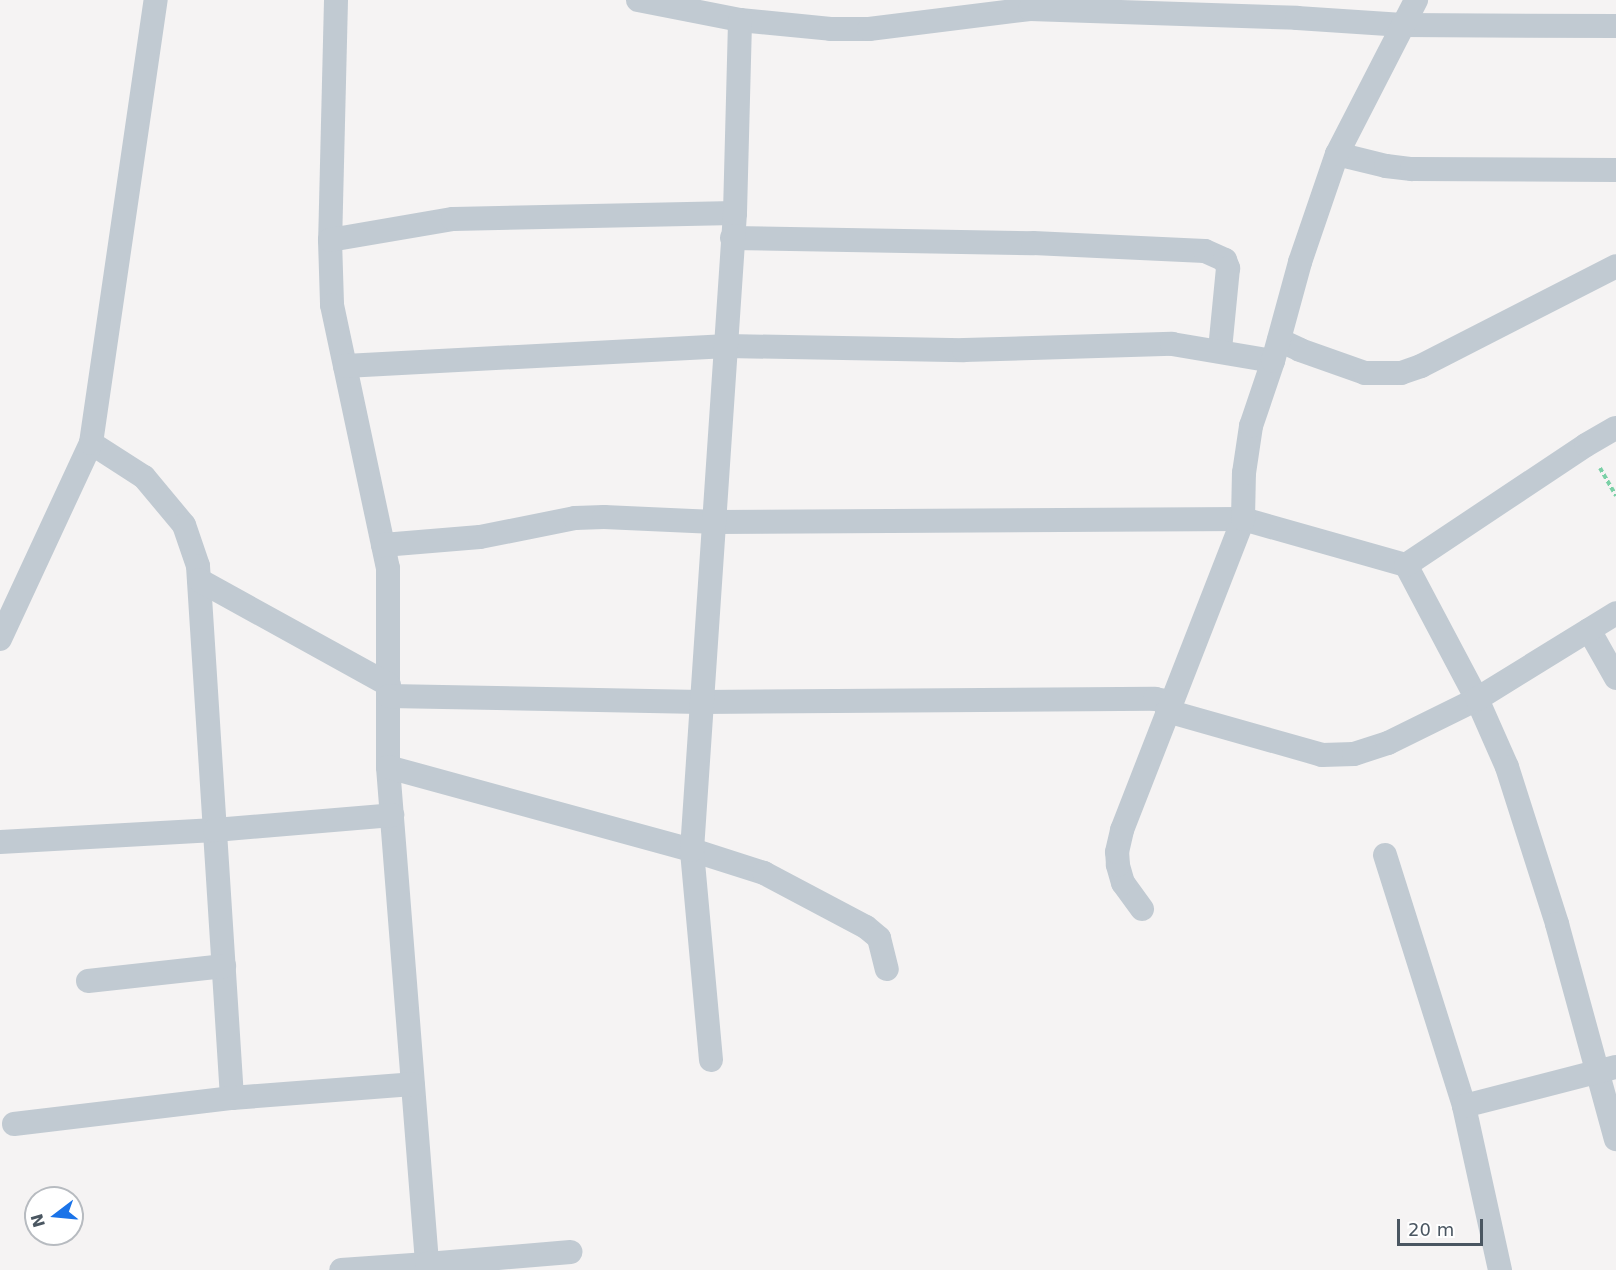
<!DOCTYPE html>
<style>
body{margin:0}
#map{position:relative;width:1616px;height:1270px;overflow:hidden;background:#f5f3f3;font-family:"DejaVu Sans",sans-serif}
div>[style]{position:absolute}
.path>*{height:4px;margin-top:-2px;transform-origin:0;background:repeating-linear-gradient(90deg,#7ad0a6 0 4.5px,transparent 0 7.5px)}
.street>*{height:24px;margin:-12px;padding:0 12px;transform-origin:12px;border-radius:12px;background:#c1cad2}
span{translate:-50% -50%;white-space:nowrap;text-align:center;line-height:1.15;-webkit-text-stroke:5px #fff;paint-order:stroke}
.north{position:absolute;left:24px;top:1186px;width:60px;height:60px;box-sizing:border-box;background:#fff;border:2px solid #b7bbc0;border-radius:50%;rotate:254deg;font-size:16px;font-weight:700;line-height:24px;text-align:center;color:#4a5661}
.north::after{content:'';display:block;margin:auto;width:21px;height:27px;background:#1a73e8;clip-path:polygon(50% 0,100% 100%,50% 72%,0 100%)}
.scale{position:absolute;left:1397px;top:1219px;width:86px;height:27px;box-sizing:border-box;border:3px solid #4a5661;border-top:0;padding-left:8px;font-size:18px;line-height:21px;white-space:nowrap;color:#4a5661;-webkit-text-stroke:4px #fff;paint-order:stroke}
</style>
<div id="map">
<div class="path">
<i style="left:1600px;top:468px;width:32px;rotate:60deg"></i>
</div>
<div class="street">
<i style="left:336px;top:0;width:240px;rotate:91.4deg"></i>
<i style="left:330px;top:240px;width:65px;rotate:88.2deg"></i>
<i style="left:332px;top:305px;width:269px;rotate:78deg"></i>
<i style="left:388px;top:568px;width:199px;rotate:90deg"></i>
<i style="left:388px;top:767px;width:499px;rotate:85.5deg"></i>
<i style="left:427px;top:1264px;width:86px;rotate:176deg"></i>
<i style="left:638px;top:0;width:104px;rotate:11.1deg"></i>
<i style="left:740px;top:20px;width:91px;rotate:5.6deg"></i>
<i style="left:831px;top:29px;width:38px"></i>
<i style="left:869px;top:29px;width:162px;rotate:-7.1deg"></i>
<i style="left:1030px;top:9px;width:267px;rotate:1.9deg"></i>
<i style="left:1297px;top:18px;width:106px;rotate:3.8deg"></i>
<i style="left:1403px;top:25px;width:213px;rotate:0.3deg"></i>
<i style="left:1337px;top:154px;width:50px;rotate:13.8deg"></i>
<i style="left:1386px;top:166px;width:26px;rotate:7deg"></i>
<i style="left:1412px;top:169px;width:204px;rotate:0.3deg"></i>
<i style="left:732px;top:238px;width:301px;rotate:1deg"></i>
<i style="left:1033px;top:243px;width:172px;rotate:2.7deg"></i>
<i style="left:1205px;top:251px;width:22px;rotate:24deg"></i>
<i style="left:1225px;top:260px;width:9px;rotate:69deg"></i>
<i style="left:1228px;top:268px;width:82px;rotate:95.6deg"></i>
<i style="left:330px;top:240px;width:125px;rotate:-9.7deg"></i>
<i style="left:453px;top:219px;width:282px;rotate:-1.2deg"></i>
<i style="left:1279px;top:340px;width:23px;rotate:25deg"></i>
<i style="left:1300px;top:350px;width:69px;rotate:19.5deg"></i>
<i style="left:1365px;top:373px;width:36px"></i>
<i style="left:1401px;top:373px;width:21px;rotate:-19deg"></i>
<i style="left:1421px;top:366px;width:219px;rotate:-27.1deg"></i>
<i style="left:345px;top:366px;width:383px;rotate:-3deg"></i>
<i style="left:727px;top:346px;width:237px;rotate:1deg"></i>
<i style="left:964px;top:350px;width:208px;rotate:-1.7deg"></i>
<i style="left:1172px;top:344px;width:102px;rotate:9.6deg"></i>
<i style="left:91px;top:443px;width:63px;rotate:32.7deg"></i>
<i style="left:144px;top:477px;width:62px;rotate:50.2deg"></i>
<i style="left:184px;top:525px;width:43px;rotate:71.1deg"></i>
<i style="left:198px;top:566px;width:533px;rotate:86.34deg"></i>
<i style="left:232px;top:1098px;width:181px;rotate:-4.4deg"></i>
<i style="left:383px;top:545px;width:97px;rotate:-4.7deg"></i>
<i style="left:480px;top:537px;width:97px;rotate:-11.3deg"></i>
<i style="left:575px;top:518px;width:29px;rotate:-2deg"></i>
<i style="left:604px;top:517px;width:111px;rotate:2.6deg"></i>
<i style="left:715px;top:522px;width:528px;rotate:-0.33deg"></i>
<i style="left:1243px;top:519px;width:169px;rotate:15.8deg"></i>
<i style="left:1406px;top:565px;width:152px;rotate:62.1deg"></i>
<i style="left:1477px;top:699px;width:74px;rotate:66.2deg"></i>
<i style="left:1507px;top:767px;width:165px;rotate:72.3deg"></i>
<i style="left:1557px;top:924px;width:223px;rotate:74.7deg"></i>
<i style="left:1406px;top:565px;width:216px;rotate:-33.7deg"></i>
<i style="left:1586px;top:445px;width:34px;rotate:-30deg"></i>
<i style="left:199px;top:580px;width:217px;rotate:28.9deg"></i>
<i style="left:1589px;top:630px;width:55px;rotate:60.6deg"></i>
<i style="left:0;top:639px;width:216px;rotate:-65.1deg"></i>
<i style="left:91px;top:443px;width:448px;rotate:-81.7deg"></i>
<i style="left:389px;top:696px;width:312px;rotate:1.1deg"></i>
<i style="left:701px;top:702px;width:454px;rotate:-0.4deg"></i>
<i style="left:1155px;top:699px;width:16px;rotate:11deg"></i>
<i style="left:1167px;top:711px;width:161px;rotate:15.8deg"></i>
<i style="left:1322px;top:755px;width:32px;rotate:-2deg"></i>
<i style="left:1354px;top:754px;width:36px;rotate:-18deg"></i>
<i style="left:1388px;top:743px;width:99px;rotate:-26.3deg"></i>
<i style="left:1477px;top:699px;width:163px;rotate:-31.7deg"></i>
<i style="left:388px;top:767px;width:315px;rotate:15.3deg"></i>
<i style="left:692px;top:850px;width:76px;rotate:17.7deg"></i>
<i style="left:764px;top:873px;width:115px;rotate:27.9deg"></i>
<i style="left:866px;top:927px;width:17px;rotate:40deg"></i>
<i style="left:879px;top:938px;width:32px;rotate:76deg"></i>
<i style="left:0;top:842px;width:215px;rotate:-3.2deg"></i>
<i style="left:215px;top:830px;width:178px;rotate:-4.8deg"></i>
<i style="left:1385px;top:855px;width:263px;rotate:72.5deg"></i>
<i style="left:1142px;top:909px;width:32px;rotate:-126deg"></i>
<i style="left:1123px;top:883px;width:19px;rotate:-106deg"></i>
<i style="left:1118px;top:865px;width:13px;rotate:-94deg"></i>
<i style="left:1117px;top:852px;width:23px;rotate:-77deg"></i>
<i style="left:1122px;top:830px;width:334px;rotate:-68.7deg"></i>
<i style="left:1243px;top:519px;width:46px;rotate:-88.8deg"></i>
<i style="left:1244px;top:473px;width:48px;rotate:-81.5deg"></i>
<i style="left:1251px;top:426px;width:69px;rotate:-71.3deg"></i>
<i style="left:1273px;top:361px;width:103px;rotate:-74.7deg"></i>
<i style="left:1300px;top:262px;width:114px;rotate:-71.1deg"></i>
<i style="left:1337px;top:154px;width:173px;rotate:-62.8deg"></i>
<i style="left:88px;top:981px;width:137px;rotate:-6.3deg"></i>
<i style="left:711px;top:1060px;width:211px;rotate:-95.2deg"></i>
<i style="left:692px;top:850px;width:638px;rotate:-86.14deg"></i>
<i style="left:735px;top:213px;width:193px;rotate:-88.5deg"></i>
<i style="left:14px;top:1124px;width:220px;rotate:-6.8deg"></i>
<i style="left:427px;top:1264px;width:144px;rotate:-4.8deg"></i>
<i style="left:1500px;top:1270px;width:168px;rotate:-102.4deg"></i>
<i style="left:1464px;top:1106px;width:157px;rotate:-14.4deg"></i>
</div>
<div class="north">N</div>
<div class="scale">20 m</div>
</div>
